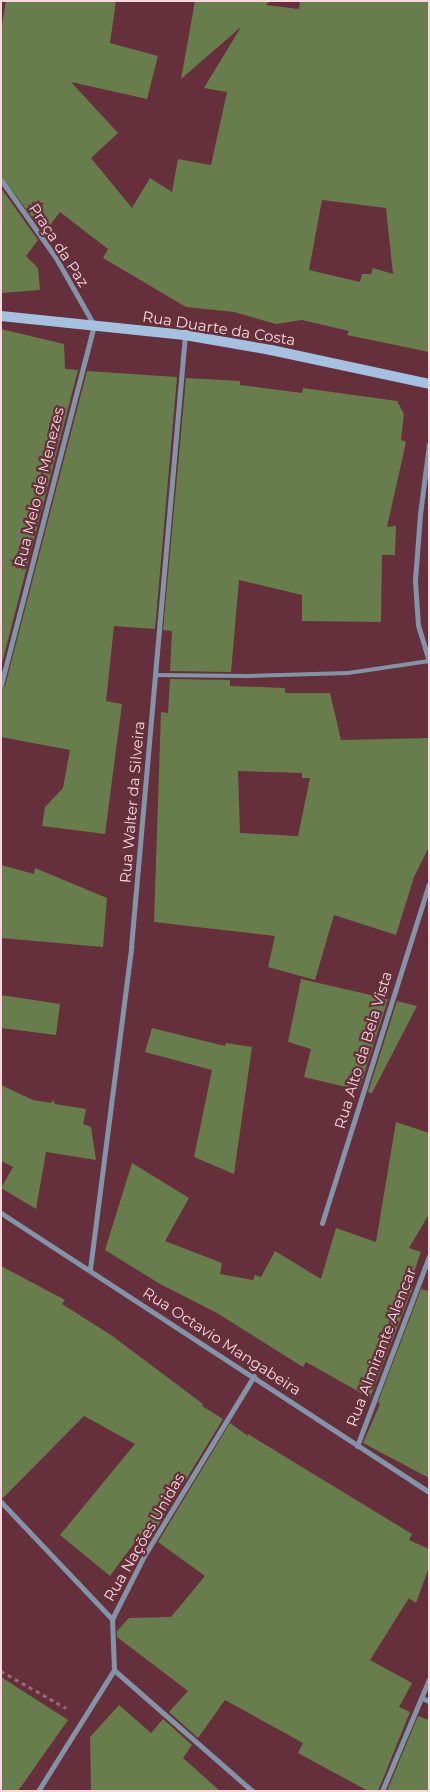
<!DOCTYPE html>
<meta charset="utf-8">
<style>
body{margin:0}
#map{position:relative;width:430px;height:1792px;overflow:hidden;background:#65303b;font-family:Montserrat,sans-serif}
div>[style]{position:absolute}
.building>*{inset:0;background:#677d4c}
.path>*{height:3px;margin-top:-1.5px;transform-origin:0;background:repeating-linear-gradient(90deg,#986a73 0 4px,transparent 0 8px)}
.lane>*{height:4px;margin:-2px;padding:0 2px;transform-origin:2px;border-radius:2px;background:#8294a7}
.street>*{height:5px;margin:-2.5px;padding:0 2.5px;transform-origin:2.5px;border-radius:2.5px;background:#8294a7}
.secondary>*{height:10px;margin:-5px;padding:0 5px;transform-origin:5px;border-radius:5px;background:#a4c1df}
span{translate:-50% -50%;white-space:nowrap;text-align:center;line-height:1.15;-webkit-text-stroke:4.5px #65303b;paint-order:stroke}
.street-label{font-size:15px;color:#f9d7dc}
.frame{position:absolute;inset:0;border:2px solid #f9d7dc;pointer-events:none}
</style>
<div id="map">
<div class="building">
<i style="clip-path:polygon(evenodd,6px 1px,116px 1px,110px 43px,158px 56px,147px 99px,71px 82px,118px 133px,91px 158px,132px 208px,150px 178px,172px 192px,178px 159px,211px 165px,227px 92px,204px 88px,241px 27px,181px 79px,195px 1px,270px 1px,266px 5px,299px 9px,300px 1px,429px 1px,429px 352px,347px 335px,349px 331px,302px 320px,276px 324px,234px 312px,186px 307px,103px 258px,108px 249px,60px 212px,44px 233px,1px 176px,1px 31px,6px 1px,322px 200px,386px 208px,393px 274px,373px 268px,371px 274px,362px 274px,360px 282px,309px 270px,322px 200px)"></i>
<i style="clip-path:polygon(1px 188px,38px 240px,26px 256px,38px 268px,40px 290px,1px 293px)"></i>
<i style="clip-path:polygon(1px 329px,64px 344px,65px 369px,78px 370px,1px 667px)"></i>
<i style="clip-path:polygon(87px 371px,177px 377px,155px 629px,114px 626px,106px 701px,122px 704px,105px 834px,42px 826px,45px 807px,63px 788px,70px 750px,1px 737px,1px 689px,5px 686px)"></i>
<i style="clip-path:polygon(186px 378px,240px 381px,240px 385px,302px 393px,303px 388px,397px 401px,404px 414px,401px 440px,406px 442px,387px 527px,396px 526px,395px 555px,382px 555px,381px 622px,302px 621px,302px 595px,239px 580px,231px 672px,170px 671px,172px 631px,163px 630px)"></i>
<i style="clip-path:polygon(evenodd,170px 679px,230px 680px,230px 686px,285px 688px,285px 693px,330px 693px,341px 740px,429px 738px,429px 847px,414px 877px,396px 935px,334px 915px,315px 980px,268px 967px,275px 936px,154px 922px,161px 712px,168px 713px,170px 679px,238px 771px,302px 773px,302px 778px,310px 778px,298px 836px,240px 833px,238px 771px)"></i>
<i style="clip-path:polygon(1px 865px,34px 874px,35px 868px,107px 898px,103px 947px,1px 938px)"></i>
<i style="clip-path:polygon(301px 979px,388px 999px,359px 1090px,304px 1077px,311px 1049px,288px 1042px)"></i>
<i style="clip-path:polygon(1px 995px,60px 1004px,56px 1035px,1px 1028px)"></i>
<i style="clip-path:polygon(397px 1001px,417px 1006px,372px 1093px,368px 1092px)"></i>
<i style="clip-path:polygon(152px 1028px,225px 1046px,226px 1043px,252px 1047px,234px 1174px,194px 1157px,212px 1070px,145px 1052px)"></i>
<i style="clip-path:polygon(1px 1085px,33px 1100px,51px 1103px,53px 1100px,55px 1104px,86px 1109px,83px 1124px,91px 1127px,96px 1160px,46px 1152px,36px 1209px,1px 1188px,13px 1167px,1px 1161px)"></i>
<i style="clip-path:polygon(396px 1122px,429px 1133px,429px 1214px,409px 1248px,421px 1252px,409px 1286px,413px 1287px,370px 1398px,306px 1362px,303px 1367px,217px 1313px,160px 1284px,105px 1250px,132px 1163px,189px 1198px,165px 1241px,222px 1263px,220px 1274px,253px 1280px,255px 1275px,261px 1277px,275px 1251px,321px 1279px,336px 1228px,376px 1242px)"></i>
<i style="clip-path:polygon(1px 1266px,65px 1300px,62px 1304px,111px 1335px,203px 1404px,202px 1406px,223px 1419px,151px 1537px,143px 1531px,110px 1576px,60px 1535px,135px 1444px,84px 1416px,3px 1498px,1px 1498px)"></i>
<i style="clip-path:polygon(421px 1289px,429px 1291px,429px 1478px,363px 1443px,380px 1404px,378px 1402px)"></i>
<i style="clip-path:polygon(230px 1423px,248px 1436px,248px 1434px,412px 1534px,409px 1540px,429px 1549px,429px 1567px,416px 1603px,409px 1598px,370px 1660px,412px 1683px,399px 1707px,410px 1712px,378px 1791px,368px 1791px,298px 1753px,303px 1743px,225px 1700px,198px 1738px,169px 1712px,188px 1691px,117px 1637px,117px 1631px,129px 1618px,171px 1617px,205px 1576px,158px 1542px)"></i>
<i style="clip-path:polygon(1px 1677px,68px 1720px,18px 1791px,1px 1791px)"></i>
<i style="clip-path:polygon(119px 1705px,151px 1733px,163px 1719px,192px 1745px,183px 1758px,220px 1791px,91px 1791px,90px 1737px)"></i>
<i style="clip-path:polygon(418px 1716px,429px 1720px,429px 1791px,387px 1791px)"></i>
</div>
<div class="path">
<i style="left:1px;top:1671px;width:75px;rotate:29.6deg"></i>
</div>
<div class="lane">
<i style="left:156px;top:675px;width:91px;rotate:0.6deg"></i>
<i style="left:247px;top:676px;width:101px;rotate:-1.7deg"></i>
<i style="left:348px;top:673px;width:82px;rotate:-8.4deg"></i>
</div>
<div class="street">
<i style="left:1px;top:180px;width:95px;rotate:54.8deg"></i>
<i style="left:56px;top:258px;width:77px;rotate:60.4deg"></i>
<i style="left:94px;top:325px;width:372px;rotate:104.5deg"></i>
<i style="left:429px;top:444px;width:71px;rotate:97.3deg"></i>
<i style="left:420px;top:514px;width:67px;rotate:94.3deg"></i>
<i style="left:415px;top:581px;width:44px;rotate:86.1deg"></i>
<i style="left:418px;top:625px;width:39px;rotate:73deg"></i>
<i style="left:1px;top:1213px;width:511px;rotate:33.1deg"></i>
<i style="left:322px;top:1223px;width:355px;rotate:-72.5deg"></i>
<i style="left:90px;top:1269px;width:325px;rotate:-82.7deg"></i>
<i style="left:131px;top:947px;width:614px;rotate:-84.96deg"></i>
<i style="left:357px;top:1446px;width:203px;rotate:-69.2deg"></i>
<i style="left:1px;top:1502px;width:161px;rotate:46.5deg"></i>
<i style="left:114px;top:1670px;width:184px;rotate:41.2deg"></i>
<i style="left:422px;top:1698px;width:8px;rotate:23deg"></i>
<i style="left:38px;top:1791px;width:143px;rotate:-57.9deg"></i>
<i style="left:114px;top:1670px;width:51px;rotate:-92.2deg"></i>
<i style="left:112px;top:1619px;width:71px;rotate:-63.1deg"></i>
<i style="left:144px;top:1556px;width:211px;rotate:-58.6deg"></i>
<i style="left:382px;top:1791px;width:121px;rotate:-67.2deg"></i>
</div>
<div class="secondary">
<i style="left:1px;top:316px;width:185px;rotate:5.9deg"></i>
<i style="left:185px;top:335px;width:87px;rotate:9.9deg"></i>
<i style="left:271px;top:350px;width:162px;rotate:12.1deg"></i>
</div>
<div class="street-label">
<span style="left:59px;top:245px;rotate:57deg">Praça da Paz</span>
<span style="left:219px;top:328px;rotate:9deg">Rua Duarte da Costa</span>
<span style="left:39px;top:487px;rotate:-76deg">Rua Melo de Menezes</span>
<span style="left:132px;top:802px;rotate:-85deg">Rua Walter da Silveira</span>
<span style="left:363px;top:1050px;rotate:-73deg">Rua Alto da Bela Vista</span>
<span style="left:222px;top:1341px;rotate:33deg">Rua Octavio Mangabeira</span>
<span style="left:381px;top:1347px;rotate:-69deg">Rua Almirante Alencar</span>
<span style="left:144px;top:1537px;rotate:-60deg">Rua Nações Unidas</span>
</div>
<div class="frame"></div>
</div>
